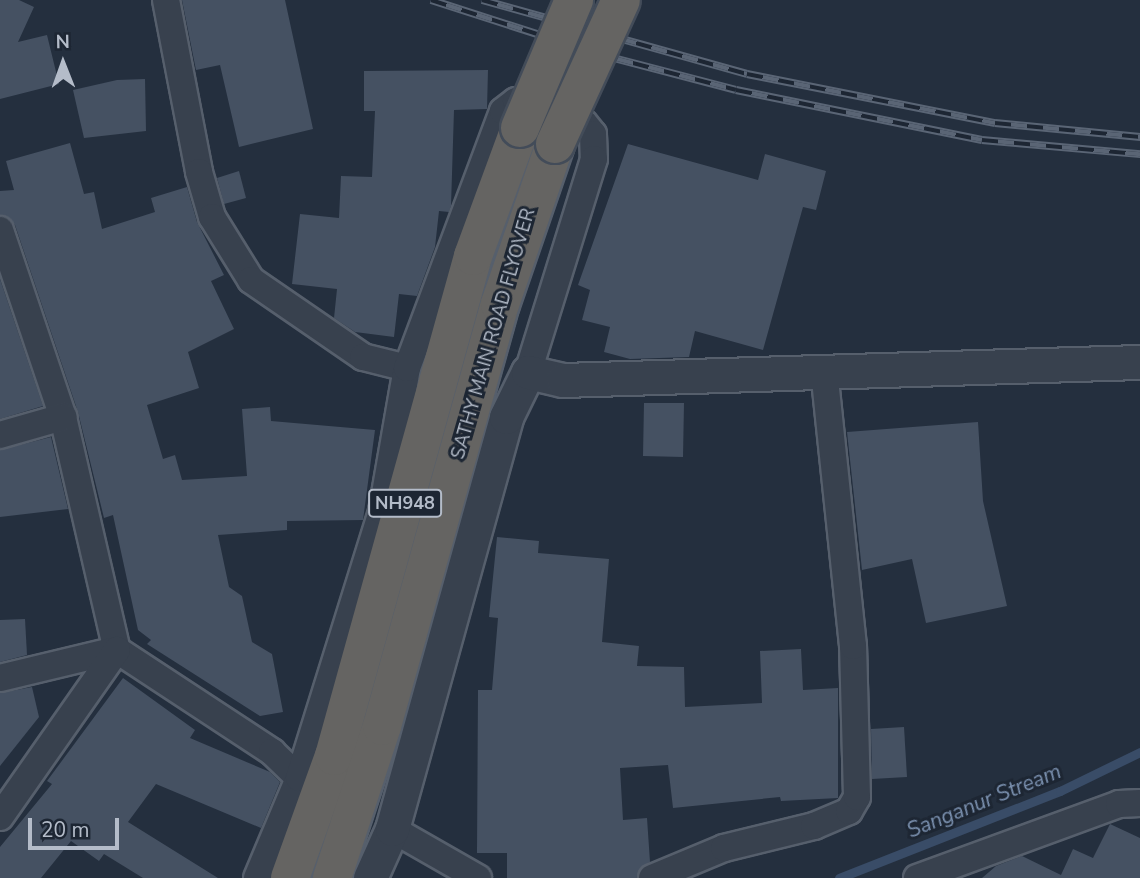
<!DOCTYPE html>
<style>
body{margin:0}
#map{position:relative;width:1140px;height:878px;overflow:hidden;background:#242f3e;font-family:"Nunito Sans",sans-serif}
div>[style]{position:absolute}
.stream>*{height:9px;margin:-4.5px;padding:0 4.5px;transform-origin:4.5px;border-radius:4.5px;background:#394c67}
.building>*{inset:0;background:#455162}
.roads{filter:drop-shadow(2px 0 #565f6c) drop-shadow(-2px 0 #565f6c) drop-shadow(0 2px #565f6c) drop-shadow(0 -2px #565f6c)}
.minor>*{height:26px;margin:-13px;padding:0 13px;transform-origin:13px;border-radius:13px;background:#38414e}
.tertiary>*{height:33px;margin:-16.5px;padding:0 16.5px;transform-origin:16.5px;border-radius:16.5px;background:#38414e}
.trunk>*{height:38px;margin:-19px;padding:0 19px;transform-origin:19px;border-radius:19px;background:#656462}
.rail>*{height:8px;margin-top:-4px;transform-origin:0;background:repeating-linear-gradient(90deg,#1d2633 0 16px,#5a6575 0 32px);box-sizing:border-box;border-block:2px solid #5a6575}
.bridges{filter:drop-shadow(2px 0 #434c59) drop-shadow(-2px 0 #434c59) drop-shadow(0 2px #434c59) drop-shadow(0 -2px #434c59)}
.trunk-bridge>*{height:38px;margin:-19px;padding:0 19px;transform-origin:19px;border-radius:19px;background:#656462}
span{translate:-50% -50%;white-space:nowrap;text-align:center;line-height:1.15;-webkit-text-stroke:6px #1d2633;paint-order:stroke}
.shield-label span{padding:2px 5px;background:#1d2633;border:2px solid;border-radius:5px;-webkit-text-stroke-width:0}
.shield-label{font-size:18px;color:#b4bcc9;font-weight:700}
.street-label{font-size:19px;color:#b4bcc9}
.water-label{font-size:21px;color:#7c92b1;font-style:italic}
.north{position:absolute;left:28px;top:28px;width:70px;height:70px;-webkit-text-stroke:5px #1d2633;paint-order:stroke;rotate:359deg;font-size:19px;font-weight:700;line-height:28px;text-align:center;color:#b4bcc9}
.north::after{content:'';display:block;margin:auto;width:24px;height:32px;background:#b4bcc9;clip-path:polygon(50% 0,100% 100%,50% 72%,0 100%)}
.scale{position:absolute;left:28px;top:818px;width:91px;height:32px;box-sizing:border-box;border:4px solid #b4bcc9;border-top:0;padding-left:9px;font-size:21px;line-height:24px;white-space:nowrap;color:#b4bcc9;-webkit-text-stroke:5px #1d2633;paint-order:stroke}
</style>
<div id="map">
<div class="stream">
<i style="left:839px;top:878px;width:238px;rotate:-21.5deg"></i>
<i style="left:1060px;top:791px;width:89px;rotate:-26deg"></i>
</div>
<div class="building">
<i style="clip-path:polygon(0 0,19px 0,34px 7px,18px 42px,47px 35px,59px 84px,0 99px)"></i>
<i style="clip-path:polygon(182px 0,285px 0,313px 129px,239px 147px,220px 65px,196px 70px)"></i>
<i style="clip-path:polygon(488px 70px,487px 109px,454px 110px,451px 206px,449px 212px,439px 211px,435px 247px,417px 296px,399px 294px,394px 337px,355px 332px,334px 318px,337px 289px,292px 284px,300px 214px,339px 218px,341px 176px,372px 177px,375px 111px,364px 111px,364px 71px)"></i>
<i style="clip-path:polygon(145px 79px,146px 131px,84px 138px,73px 90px,117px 80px)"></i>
<i style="clip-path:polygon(70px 143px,84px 194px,94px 192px,102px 229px,155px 212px,151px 198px,187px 187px,197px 222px,224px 275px,211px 281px,234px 329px,188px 352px,199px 388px,147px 405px,163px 459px,175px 455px,182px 480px,247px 476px,242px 409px,270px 407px,271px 421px,375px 430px,363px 520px,287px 521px,287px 530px,218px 535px,229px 587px,242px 596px,252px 642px,272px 654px,283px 712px,260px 716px,147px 644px,151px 640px,138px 630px,113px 515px,104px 518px,78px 412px,15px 225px,0 215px,0 191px,14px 190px,6px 161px)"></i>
<i style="clip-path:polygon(628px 144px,758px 180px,765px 154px,826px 171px,816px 210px,803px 207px,763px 350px,695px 331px,689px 357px,630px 359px,604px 352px,610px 327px,582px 320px,590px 290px,578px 285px)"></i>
<i style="clip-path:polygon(239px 171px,246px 198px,224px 204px,217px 178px)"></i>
<i style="clip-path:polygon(0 279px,43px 406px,0 419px)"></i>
<i style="clip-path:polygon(644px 403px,684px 403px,683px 457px,643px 456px)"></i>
<i style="clip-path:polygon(978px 422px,983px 501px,1007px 606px,926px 623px,912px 559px,862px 570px,847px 432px)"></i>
<i style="clip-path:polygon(51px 437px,68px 509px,0 517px,0 450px)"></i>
<i style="clip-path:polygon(497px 537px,539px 541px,538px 553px,609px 559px,602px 642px,639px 646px,637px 666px,684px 667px,685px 707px,762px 703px,760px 651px,801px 649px,803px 690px,838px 688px,838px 798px,781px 801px,780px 797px,673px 808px,668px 765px,620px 768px,623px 820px,647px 818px,650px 862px,640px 868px,637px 878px,507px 878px,507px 853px,477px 853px,478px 690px,492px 690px,498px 618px,489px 617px)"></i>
<i style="clip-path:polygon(25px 619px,27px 655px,0 662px,0 620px)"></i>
<i style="clip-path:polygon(123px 678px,195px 730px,190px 738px,270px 772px,280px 782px,261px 828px,156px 784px,128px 822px,218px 878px,143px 878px,104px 854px,99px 861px,71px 841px,41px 878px,0 878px,0 847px,52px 784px,47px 781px)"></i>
<i style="clip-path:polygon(32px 687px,39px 717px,0 766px,0 693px)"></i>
<i style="clip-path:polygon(904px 727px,907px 777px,872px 779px,871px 729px)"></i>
<i style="clip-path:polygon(1110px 824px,1140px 838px,1140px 878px,982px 878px,996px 866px,1022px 856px,1061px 875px,1073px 849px,1093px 858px)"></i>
</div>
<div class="roads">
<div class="minor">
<i style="left:166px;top:0;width:175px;rotate:79.1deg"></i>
<i style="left:199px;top:172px;width:47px;rotate:73.9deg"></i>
<i style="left:212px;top:217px;width:74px;rotate:58.2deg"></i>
<i style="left:251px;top:280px;width:136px;rotate:34.5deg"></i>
<i style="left:363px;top:357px;width:45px;rotate:14deg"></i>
<i style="left:0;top:230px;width:197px;rotate:71.4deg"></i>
<i style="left:63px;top:417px;width:239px;rotate:77deg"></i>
<i style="left:117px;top:650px;width:186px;rotate:33.3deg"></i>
<i style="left:272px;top:752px;width:37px;rotate:44deg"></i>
<i style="left:0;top:435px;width:66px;rotate:-15.9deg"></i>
<i style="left:0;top:678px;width:120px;rotate:-13.5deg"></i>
<i style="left:0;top:817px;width:204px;rotate:-55deg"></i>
<i style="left:392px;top:829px;width:99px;rotate:29.7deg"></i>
<i style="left:257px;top:878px;width:108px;rotate:-67.2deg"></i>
<i style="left:299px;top:778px;width:280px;rotate:-72.7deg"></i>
<i style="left:382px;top:511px;width:145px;rotate:-80.1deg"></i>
<i style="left:407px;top:368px;width:274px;rotate:-69.5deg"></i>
<i style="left:503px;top:111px;width:16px;rotate:-38deg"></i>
<i style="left:516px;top:101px;width:71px;rotate:17.9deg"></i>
<i style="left:584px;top:123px;width:14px;rotate:51deg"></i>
<i style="left:593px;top:134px;width:25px;rotate:88deg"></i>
<i style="left:594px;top:159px;width:223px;rotate:107.2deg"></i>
<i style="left:652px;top:878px;width:78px;rotate:-22.6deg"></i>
<i style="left:724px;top:848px;width:93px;rotate:-13.7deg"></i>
<i style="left:814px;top:826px;width:38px;rotate:-23deg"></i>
<i style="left:849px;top:811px;width:16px;rotate:-60deg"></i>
<i style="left:857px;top:797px;width:151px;rotate:-91.5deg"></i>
<i style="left:853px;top:646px;width:276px;rotate:-96deg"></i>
<i style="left:917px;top:878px;width:215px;rotate:-20.1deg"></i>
<i style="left:1119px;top:804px;width:21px;rotate:-3deg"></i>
</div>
<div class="tertiary">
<i style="left:370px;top:878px;width:54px;rotate:-65.8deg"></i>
<i style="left:392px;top:829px;width:427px;rotate:-74.5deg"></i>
<i style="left:506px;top:417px;width:50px;rotate:-63.9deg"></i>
<i style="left:528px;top:372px;width:36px;rotate:13deg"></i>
<i style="left:563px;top:380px;width:577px;rotate:-1.79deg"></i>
</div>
<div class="trunk">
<i style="left:290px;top:878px;width:130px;rotate:-70.2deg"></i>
<i style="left:334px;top:756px;width:519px;rotate:-74.46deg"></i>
<i style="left:473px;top:256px;width:136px;rotate:-69.8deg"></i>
<i style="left:332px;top:878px;width:160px;rotate:-71.8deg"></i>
<i style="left:382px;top:726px;width:438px;rotate:-74.4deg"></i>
<i style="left:500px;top:304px;width:169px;rotate:-71deg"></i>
</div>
</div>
<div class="rail">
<i style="left:431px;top:0;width:180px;rotate:17.8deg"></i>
<i style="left:602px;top:55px;width:138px;rotate:14.6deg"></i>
<i style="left:736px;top:90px;width:251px;rotate:11.5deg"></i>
<i style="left:982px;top:140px;width:159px;rotate:5.1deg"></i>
<i style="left:482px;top:0;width:275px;rotate:15.6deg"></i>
<i style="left:747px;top:74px;width:253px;rotate:11.2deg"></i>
<i style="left:995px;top:123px;width:146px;rotate:5.5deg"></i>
</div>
<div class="bridges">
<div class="trunk-bridge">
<i style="left:520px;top:128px;width:139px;rotate:-67.1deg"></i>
<i style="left:555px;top:144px;width:158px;rotate:-65.4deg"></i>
</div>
</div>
<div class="shield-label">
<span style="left:405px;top:503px">NH948</span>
</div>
<div class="street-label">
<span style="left:494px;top:334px;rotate:-74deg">SATHY MAIN ROAD FLYOVER</span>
</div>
<div class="water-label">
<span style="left:984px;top:801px;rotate:-22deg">Sanganur Stream</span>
</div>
<div class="north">N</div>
<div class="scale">20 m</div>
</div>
